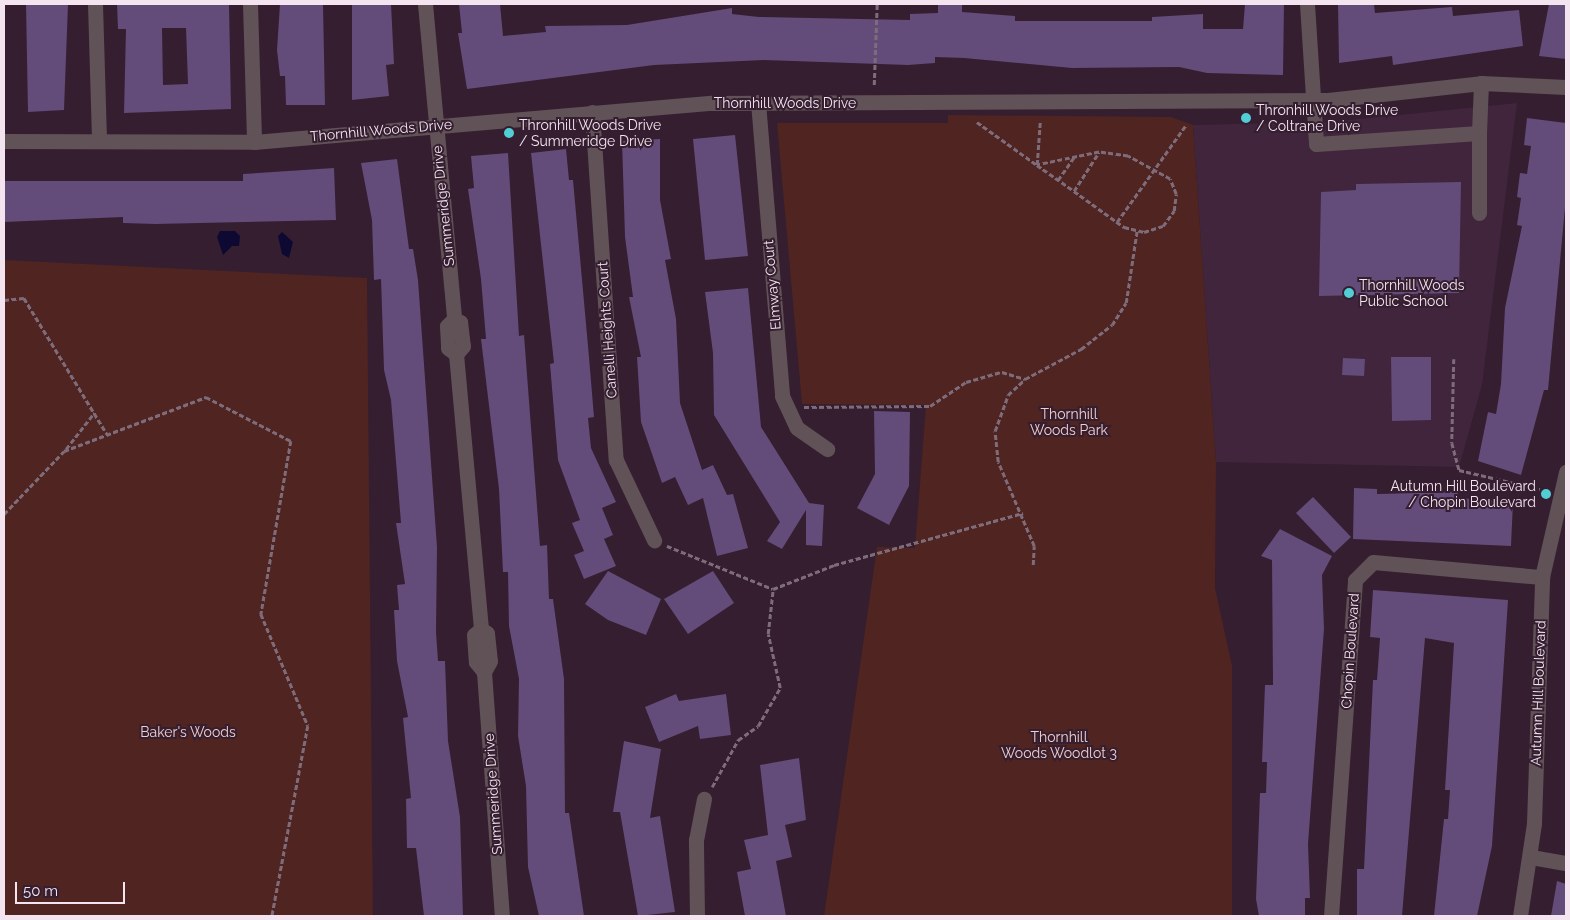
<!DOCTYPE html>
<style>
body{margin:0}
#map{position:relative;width:1570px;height:920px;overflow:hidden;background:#341e30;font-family:Raleway,sans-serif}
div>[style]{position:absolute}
.built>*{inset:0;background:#40253c}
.green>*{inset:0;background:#4f2421}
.water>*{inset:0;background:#0e0933}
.building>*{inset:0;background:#634b7a}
.path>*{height:2.5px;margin-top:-1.25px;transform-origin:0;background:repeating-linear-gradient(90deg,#7f6c7b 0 5px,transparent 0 7.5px)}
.minor>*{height:15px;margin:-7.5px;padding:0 7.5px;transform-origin:7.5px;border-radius:7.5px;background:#605256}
.dots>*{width:14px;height:14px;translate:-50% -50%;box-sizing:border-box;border:2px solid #341e30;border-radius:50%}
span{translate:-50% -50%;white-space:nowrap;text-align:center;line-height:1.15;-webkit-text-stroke:4px #341e30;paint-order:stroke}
.street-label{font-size:14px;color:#f4e4f0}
.poi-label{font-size:14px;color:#f4e4f0}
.left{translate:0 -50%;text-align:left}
.right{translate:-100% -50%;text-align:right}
.park-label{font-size:14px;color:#f4cec9}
.frame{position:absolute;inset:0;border:5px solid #f4e4f0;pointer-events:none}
.scale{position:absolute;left:15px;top:882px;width:110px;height:22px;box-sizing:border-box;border:2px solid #f4e4f0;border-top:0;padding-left:6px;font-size:15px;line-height:18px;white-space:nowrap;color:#f4e4f0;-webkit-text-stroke:4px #341e30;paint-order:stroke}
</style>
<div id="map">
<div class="built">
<i style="clip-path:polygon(1517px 103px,1482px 385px,1459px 467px,1216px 462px,1193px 125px,1330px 122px)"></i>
</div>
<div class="green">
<i style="clip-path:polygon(948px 115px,1171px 117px,1193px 125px,1216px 462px,1215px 588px,1232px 666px,1232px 916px,824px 916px,877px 547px,915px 548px,926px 405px,802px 404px,777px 123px,948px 123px)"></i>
<i style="clip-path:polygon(4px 260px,367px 278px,373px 916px,4px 916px)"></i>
</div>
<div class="water">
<i style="clip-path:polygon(220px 231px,235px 231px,240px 236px,239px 246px,232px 246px,223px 255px,217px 237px)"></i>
<i style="clip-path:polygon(282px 232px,293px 242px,289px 258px,282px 254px,278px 236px)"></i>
</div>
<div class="building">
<i style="clip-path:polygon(26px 4px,68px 4px,64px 110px,28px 112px)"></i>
<i style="clip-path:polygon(evenodd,117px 4px,229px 4px,231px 109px,124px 113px,126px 29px,118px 29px,117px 4px,162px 28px,186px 28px,188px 84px,163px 85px,162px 28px)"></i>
<i style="clip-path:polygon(280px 4px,323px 4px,325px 105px,286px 105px,285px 76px,280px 76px,277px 50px)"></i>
<i style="clip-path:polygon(352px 4px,391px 4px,394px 64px,386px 65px,389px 96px,352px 100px)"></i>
<i style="clip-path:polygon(459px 4px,500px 4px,503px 36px,546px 32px,545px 26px,627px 25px,732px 8px,732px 14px,759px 17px,910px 20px,910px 14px,938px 13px,938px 4px,962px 4px,962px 12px,1015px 16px,1015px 21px,1152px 21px,1152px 17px,1203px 14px,1203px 29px,1243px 29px,1245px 4px,1284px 4px,1283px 75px,1207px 73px,1179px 67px,1072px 68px,964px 58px,935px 57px,935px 63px,908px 65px,764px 60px,654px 65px,467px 89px,458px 33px,462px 33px)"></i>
<i style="clip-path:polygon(1338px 4px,1374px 4px,1375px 13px,1452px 7px,1453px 16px,1519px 10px,1523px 46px,1393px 65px,1392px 56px,1339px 63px)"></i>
<i style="clip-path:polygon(1549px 4px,1566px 5px,1566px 59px,1539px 56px)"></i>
<i style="clip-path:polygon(1527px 118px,1566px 123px,1566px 197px,1548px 390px,1544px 390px,1521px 475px,1478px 461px,1488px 412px,1496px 414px,1501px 384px,1505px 308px,1522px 226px,1517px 225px,1521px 198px,1517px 197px,1520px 173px,1527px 174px,1531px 146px,1524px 145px)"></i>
<i style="clip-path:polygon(735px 135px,748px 256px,705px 260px,693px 139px)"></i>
<i style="clip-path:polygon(660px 139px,660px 200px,671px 259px,665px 260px,676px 319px,680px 403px,702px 470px,713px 465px,727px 495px,733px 494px,748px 548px,717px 556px,703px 498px,688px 505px,675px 477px,662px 483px,641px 422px,637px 357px,641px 357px,629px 297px,633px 297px,625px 237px,622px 141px)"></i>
<i style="clip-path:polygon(566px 149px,569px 180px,573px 180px,589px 357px,594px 417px,588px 418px,591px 448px,616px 502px,602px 508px,613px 535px,604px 539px,616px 566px,584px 579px,574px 555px,584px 551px,572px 523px,580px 520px,558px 460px,550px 364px,554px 363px,531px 153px)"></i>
<i style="clip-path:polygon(508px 153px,519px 336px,524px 335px,540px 546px,547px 545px,549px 599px,553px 599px,564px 679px,565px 813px,569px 813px,584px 916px,539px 916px,528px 867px,526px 786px,518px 736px,519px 679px,509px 626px,508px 572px,503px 572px,499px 489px,481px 339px,486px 339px,481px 279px,468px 189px,474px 188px,471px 156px)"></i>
<i style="clip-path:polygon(397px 159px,409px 249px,413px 249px,418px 280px,437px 547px,436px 632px,438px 661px,445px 661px,448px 741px,460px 817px,463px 916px,424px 916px,416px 848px,407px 848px,406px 799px,411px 798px,403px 718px,408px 717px,397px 661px,394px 610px,399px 610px,397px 585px,405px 584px,396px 523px,401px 523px,391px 400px,384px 370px,381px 279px,374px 280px,372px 220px,361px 163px)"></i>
<i style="clip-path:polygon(334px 168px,336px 220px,155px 224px,123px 223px,123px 217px,4px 222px,4px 181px,243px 181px,243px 174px)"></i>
<i style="clip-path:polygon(1461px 182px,1459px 293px,1319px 296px,1321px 192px,1356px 190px,1356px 184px)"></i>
<i style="clip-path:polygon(748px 288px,761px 427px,809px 503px,824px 505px,822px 546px,806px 545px,806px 510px,782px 549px,767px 541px,780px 522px,714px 415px,713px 353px,705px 292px)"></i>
<i style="clip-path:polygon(1391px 357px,1431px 357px,1431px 420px,1392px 421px)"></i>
<i style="clip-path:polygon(1343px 358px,1365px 359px,1364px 376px,1342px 375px)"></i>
<i style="clip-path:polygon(874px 411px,910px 412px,909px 486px,889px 525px,857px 508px,875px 474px)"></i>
<i style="clip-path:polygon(1354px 488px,1377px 489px,1377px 494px,1458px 492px,1457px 498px,1513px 502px,1511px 546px,1353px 539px)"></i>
<i style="clip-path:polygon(1313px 497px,1351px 537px,1334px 553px,1296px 513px)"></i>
<i style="clip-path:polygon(1280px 529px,1332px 556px,1322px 575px,1324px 629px,1308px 844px,1310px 898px,1305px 898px,1305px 916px,1259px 916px,1256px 899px,1260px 793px,1266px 793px,1267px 762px,1262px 762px,1265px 685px,1273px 685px,1272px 560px,1261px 556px)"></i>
<i style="clip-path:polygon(608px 571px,661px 599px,646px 635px,608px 620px,585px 604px)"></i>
<i style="clip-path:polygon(713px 571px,734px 603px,688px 634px,664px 599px)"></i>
<i style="clip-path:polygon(1373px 590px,1508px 600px,1492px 846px,1477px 916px,1434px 916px,1444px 819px,1448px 819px,1450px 790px,1445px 790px,1454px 643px,1425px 638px,1402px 916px,1357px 916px,1357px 869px,1364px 869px,1373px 680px,1377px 680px,1380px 638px,1370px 637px)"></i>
<i style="clip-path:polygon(676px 694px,679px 701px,726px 694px,731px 735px,700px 739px,698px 726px,659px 742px,645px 707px)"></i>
<i style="clip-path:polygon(624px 741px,661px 749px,650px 818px,660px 816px,675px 912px,638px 916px,620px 812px,613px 812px)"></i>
<i style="clip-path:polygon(799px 758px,806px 820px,785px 825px,792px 857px,776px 861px,786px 916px,745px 916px,737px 872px,751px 869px,744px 840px,768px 835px,760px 765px)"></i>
<i style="clip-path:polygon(1557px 881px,1566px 884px,1566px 916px,1551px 916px)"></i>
</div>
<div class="path">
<i style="left:874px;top:85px;width:81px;rotate:-87.9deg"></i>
<i style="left:977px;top:122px;width:74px;rotate:35.6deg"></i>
<i style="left:1037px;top:165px;width:45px;rotate:35.1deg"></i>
<i style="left:1074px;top:191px;width:62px;rotate:35.8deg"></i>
<i style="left:1124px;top:227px;width:21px;rotate:14deg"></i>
<i style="left:1144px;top:232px;width:20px;rotate:-18deg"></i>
<i style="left:1163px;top:226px;width:19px;rotate:-54deg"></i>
<i style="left:1174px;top:211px;width:17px;rotate:-83deg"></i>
<i style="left:1176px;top:194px;width:16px;rotate:-112deg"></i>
<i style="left:1170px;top:179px;width:48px;rotate:-151.3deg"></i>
<i style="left:1128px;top:156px;width:29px;rotate:-172deg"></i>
<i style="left:1099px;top:152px;width:63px;rotate:168.2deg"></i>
<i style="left:1037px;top:165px;width:43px;rotate:-86deg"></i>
<i style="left:1058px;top:180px;width:29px;rotate:-55deg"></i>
<i style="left:1074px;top:191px;width:46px;rotate:-57.3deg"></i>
<i style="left:1117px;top:222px;width:119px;rotate:-54.6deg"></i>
<i style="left:4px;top:300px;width:20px;rotate:-6deg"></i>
<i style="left:24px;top:298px;width:159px;rotate:58.6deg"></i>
<i style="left:1454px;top:359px;width:84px;rotate:91.4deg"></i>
<i style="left:1452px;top:443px;width:28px;rotate:75deg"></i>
<i style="left:1459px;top:470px;width:83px;rotate:13.2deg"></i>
<i style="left:804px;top:407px;width:126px;rotate:-0.5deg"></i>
<i style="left:930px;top:406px;width:43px;rotate:-33.7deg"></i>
<i style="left:966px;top:382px;width:37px;rotate:-16deg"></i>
<i style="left:1002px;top:372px;width:24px;rotate:17deg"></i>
<i style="left:66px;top:449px;width:46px;rotate:-52.1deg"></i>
<i style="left:4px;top:514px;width:87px;rotate:-46.4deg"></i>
<i style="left:64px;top:451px;width:152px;rotate:-20.8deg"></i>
<i style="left:206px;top:397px;width:96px;rotate:27.4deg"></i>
<i style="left:291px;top:441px;width:176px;rotate:99.8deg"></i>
<i style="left:261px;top:614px;width:121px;rotate:67.2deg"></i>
<i style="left:308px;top:726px;width:193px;rotate:100.7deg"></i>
<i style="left:667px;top:546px;width:114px;rotate:22.1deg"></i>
<i style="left:773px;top:589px;width:66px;rotate:-21.5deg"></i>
<i style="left:834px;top:565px;width:196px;rotate:-15.4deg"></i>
<i style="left:1033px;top:565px;width:19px;rotate:-87deg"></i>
<i style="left:1034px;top:546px;width:91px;rotate:-113.2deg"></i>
<i style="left:998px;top:462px;width:31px;rotate:-96deg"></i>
<i style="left:995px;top:431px;width:38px;rotate:-70deg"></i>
<i style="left:1008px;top:395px;width:23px;rotate:-43deg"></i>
<i style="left:1025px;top:379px;width:64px;rotate:-28.2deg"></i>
<i style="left:1081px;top:349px;width:39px;rotate:-38deg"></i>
<i style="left:1112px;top:325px;width:26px;rotate:-58deg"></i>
<i style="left:1126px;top:303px;width:74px;rotate:-81.4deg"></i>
<i style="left:712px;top:787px;width:54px;rotate:-61deg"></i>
<i style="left:738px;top:740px;width:24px;rotate:-35deg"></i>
<i style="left:758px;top:726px;width:44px;rotate:-59.9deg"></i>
<i style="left:780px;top:688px;width:55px;rotate:-102.5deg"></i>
<i style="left:768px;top:634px;width:45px;rotate:-83.7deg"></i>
</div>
<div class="minor">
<i style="left:95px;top:4px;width:136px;rotate:88.3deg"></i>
<i style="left:250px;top:4px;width:138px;rotate:88.3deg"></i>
<i style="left:425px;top:4px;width:316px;rotate:84.7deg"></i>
<i style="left:1307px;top:4px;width:140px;rotate:86.3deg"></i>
<i style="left:1316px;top:144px;width:163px;rotate:-3.9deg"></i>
<i style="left:1479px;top:133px;width:50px;rotate:-87.7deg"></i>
<i style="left:758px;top:102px;width:295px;rotate:85.3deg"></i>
<i style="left:782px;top:396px;width:35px;rotate:65deg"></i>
<i style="left:797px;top:428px;width:37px;rotate:35deg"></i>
<i style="left:592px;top:112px;width:349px;rotate:86.1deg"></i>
<i style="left:616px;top:460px;width:89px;rotate:64.6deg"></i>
<i style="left:4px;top:141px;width:250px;rotate:0.2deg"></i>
<i style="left:254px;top:142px;width:459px;rotate:-4.9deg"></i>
<i style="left:711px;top:103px;width:617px;rotate:-0.28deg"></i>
<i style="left:1328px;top:100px;width:154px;rotate:-6.3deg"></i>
<i style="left:1481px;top:83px;width:85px;rotate:2.7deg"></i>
<i style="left:1479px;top:213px;width:80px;rotate:-90deg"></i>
<i style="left:454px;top:319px;width:7px;rotate:27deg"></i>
<i style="left:460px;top:322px;width:24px;rotate:83deg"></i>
<i style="left:463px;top:346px;width:11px;rotate:131deg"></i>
<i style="left:456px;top:354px;width:276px;rotate:84.8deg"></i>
<i style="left:481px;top:629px;width:7px;rotate:34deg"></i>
<i style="left:487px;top:633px;width:28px;rotate:84deg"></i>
<i style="left:490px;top:661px;width:13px;rotate:119deg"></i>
<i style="left:484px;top:672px;width:245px;rotate:85.8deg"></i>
<i style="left:454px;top:319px;width:10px;rotate:135deg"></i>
<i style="left:447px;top:326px;width:22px;rotate:87deg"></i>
<i style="left:448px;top:348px;width:10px;rotate:37deg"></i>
<i style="left:481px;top:629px;width:9px;rotate:139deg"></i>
<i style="left:474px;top:635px;width:27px;rotate:86deg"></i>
<i style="left:476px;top:662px;width:13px;rotate:51deg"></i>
<i style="left:1531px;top:857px;width:36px;rotate:10deg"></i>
<i style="left:697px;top:916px;width:76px;rotate:-90.8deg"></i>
<i style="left:696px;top:840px;width:42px;rotate:-79deg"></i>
<i style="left:1331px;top:916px;width:337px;rotate:-85.9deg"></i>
<i style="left:1355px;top:580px;width:25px;rotate:-45deg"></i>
<i style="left:1373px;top:562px;width:170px;rotate:5.1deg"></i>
<i style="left:1520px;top:916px;width:94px;rotate:-81.4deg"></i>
<i style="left:1534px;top:823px;width:246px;rotate:-88.1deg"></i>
<i style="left:1542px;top:577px;width:108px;rotate:-77.1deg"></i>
</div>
<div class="dots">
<i style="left:1246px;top:118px;background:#52ccd5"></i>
<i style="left:509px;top:133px;background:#52ccd5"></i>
<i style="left:1349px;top:293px;background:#52ccd5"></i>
<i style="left:1546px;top:494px;background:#52ccd5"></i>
</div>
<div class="street-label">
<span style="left:785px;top:103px">Thornhill Woods Drive</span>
<span style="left:381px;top:130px;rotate:-5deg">Thornhill Woods Drive</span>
<span style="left:443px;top:206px;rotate:-96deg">Summeridge Drive</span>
<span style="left:772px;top:285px;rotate:-95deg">Elmway Court</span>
<span style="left:607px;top:330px;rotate:-94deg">Canelli Heights Court</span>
<span style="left:1350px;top:651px;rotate:-86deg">Chopin Boulevard</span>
<span style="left:1538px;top:693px;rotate:-88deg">Autumn Hill Boulevard</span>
<span style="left:493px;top:794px;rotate:-94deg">Summeridge Drive</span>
</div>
<div class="poi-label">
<span class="left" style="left:1256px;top:118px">Thronhill Woods Drive<br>/ Coltrane Drive</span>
<span class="left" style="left:519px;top:133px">Thronhill Woods Drive<br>/ Summeridge Drive</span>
<span class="left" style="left:1359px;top:293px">Thornhill Woods<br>Public School</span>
<span class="right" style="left:1536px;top:494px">Autumn Hill Boulevard<br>/ Chopin Boulevard</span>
</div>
<div class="park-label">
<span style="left:1069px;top:422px">Thornhill<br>Woods Park</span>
<span style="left:188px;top:732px">Baker's Woods</span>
<span style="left:1059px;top:745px">Thornhill<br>Woods Woodlot 3</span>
</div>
<div class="frame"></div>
<div class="scale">50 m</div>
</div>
